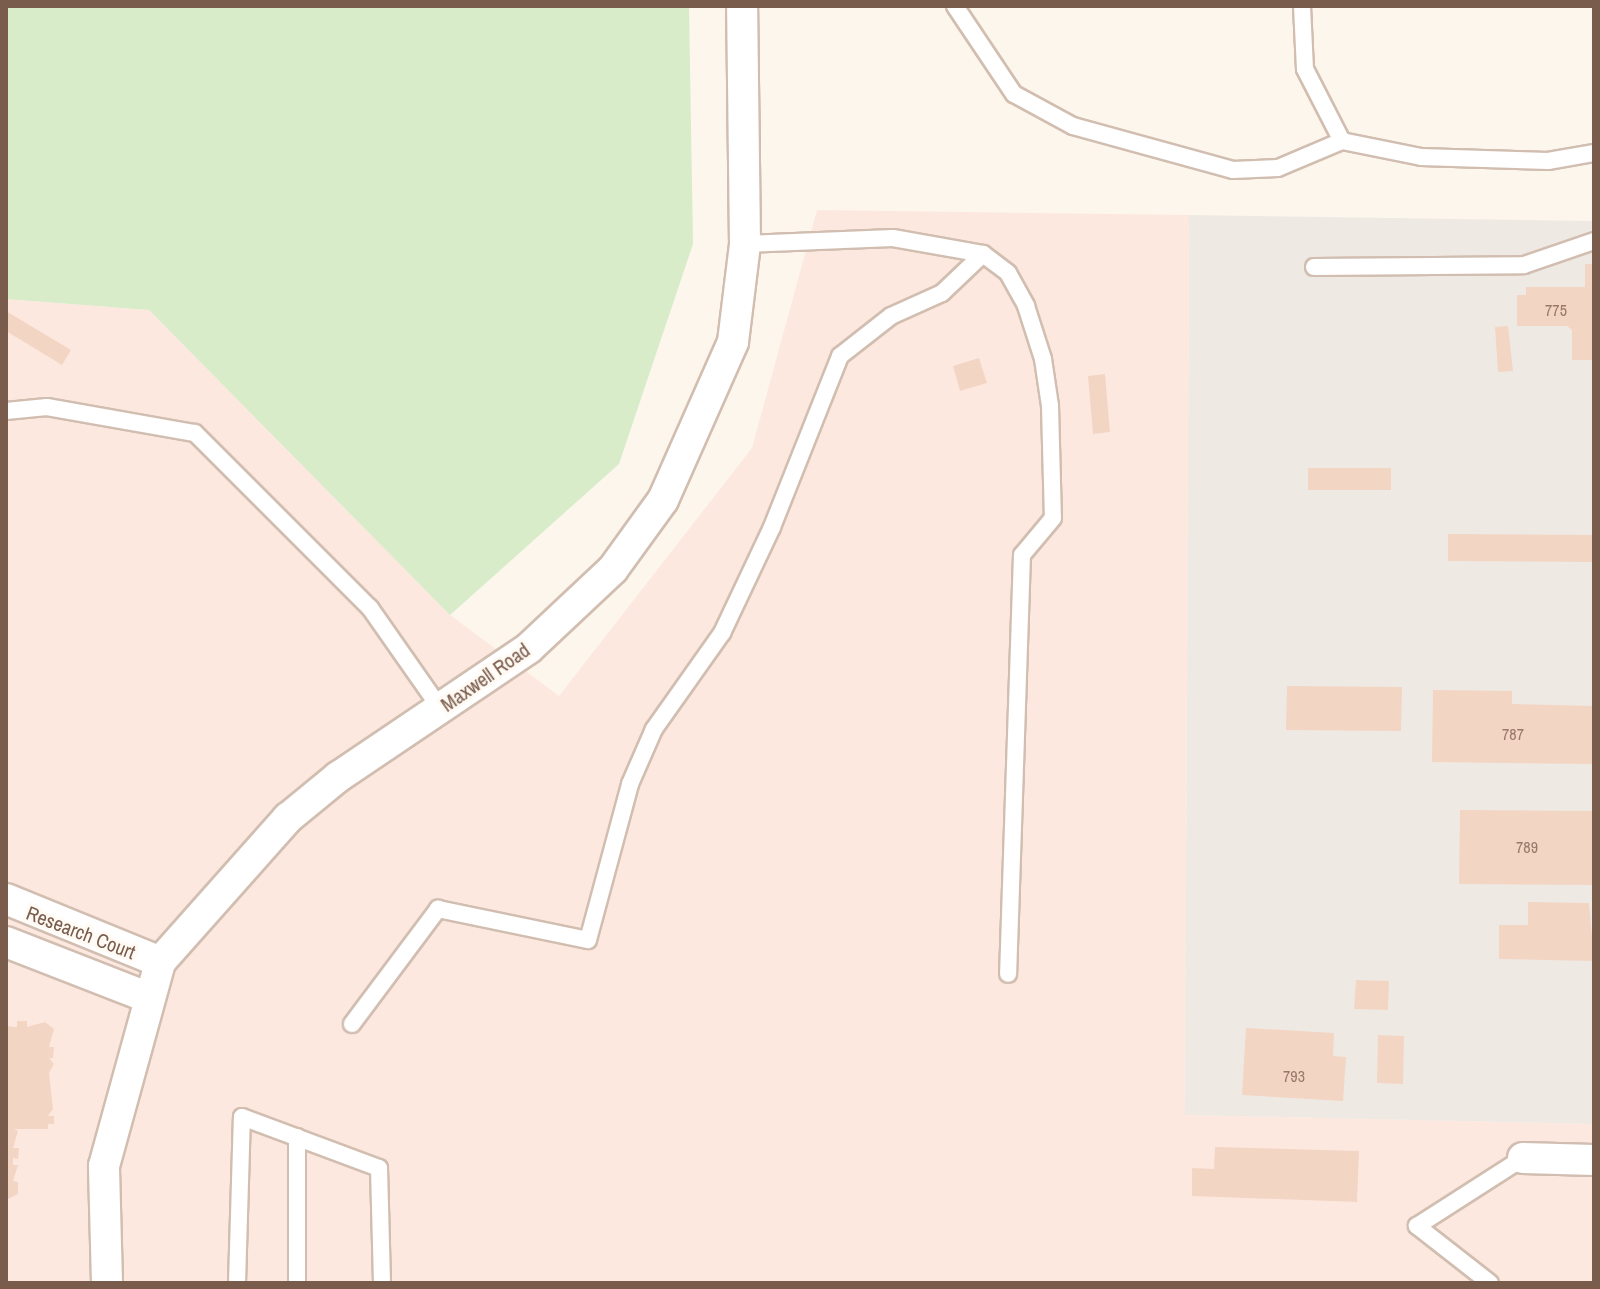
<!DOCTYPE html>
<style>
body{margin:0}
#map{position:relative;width:1600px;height:1289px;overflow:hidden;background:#fdf6ec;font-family:"Archivo Narrow",sans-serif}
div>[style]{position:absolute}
.commercial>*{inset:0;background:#fde8e0}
.industrial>*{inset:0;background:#efe9e4}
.green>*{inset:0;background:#d8ecc9}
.building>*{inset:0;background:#f3d5c3}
.roads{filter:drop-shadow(2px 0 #d1beb0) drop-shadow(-2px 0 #d1beb0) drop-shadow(0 2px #d1beb0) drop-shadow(0 -2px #d1beb0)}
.service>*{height:16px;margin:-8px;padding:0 8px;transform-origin:8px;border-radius:8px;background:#fff}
.minor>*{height:30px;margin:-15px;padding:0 15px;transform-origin:15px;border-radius:15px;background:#fff}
span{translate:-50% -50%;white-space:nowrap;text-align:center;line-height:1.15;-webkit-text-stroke:6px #fffaf3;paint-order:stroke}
.number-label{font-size:16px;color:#987a6a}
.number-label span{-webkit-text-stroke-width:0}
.street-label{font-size:20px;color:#7a5c4d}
.frame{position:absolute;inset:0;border:8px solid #7a5c4d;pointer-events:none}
</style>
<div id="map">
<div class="commercial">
<i style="clip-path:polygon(817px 210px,1189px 215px,1185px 1115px,1594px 1124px,1594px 1283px,6px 1283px,6px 299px,149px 310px,450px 615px,559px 696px,752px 448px)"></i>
</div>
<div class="industrial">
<i style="clip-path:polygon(1189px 215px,1594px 221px,1594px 1124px,1185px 1115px)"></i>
</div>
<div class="green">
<i style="clip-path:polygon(6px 6px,689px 6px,693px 244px,619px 464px,450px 615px,149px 310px,6px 299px)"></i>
</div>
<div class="building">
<i style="clip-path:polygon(1585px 264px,1594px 264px,1594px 360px,1572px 360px,1572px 330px,1567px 326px,1517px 326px,1517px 295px,1526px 295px,1526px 287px,1585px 287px)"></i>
<i style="clip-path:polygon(6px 311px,71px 350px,62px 365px,6px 331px)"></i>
<i style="clip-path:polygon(1508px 326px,1513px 371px,1498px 372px,1495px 327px)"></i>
<i style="clip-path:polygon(979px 358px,987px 383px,960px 391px,953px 366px)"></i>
<i style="clip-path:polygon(1105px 374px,1110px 432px,1093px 434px,1088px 376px)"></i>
<i style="clip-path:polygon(1308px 468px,1391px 468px,1391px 490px,1308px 490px)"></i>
<i style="clip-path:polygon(1448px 534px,1594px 535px,1594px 562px,1448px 561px)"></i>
<i style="clip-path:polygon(1287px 686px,1402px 687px,1401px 731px,1286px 730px)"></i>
<i style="clip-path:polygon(1433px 690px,1512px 691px,1512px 704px,1594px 706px,1594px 764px,1432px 762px)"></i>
<i style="clip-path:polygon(1460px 810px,1594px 811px,1594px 885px,1459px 884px)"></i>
<i style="clip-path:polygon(1528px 902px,1589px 903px,1594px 961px,1499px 959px,1499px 925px,1528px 925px)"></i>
<i style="clip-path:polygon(1356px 980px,1389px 981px,1388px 1010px,1354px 1009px)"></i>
<i style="clip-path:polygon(17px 1021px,27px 1021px,27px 1027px,45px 1022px,54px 1029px,49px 1047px,54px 1047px,53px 1058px,49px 1058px,54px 1064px,49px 1073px,53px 1109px,48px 1116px,54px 1116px,54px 1124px,48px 1124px,48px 1129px,14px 1129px,18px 1131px,13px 1148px,19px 1148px,18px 1159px,13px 1158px,13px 1165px,18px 1165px,13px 1181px,18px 1182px,18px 1194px,6px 1200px,6px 1026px,17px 1027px)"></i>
<i style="clip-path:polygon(1246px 1028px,1334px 1033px,1333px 1056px,1346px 1057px,1343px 1101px,1242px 1095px)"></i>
<i style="clip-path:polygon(1378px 1035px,1404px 1036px,1403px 1084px,1377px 1083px)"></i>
<i style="clip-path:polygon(1215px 1147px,1359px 1151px,1357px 1202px,1192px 1196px,1192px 1168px,1214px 1169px)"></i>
</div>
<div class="roads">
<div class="service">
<i style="left:955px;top:6px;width:106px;rotate:56.2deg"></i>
<i style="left:1014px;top:94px;width:67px;rotate:28.5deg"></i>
<i style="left:1073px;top:126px;width:166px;rotate:15.4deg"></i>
<i style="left:1233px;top:170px;width:45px;rotate:-2.5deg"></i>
<i style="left:1278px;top:168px;width:69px;rotate:-22.9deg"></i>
<i style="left:1302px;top:6px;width:63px;rotate:87.3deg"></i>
<i style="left:1305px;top:69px;width:81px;rotate:62.8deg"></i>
<i style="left:1342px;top:141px;width:81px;rotate:11.4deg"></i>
<i style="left:1421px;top:157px;width:127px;rotate:1.8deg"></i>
<i style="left:1548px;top:161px;width:47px;rotate:-9.9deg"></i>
<i style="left:745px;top:244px;width:148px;rotate:-2.3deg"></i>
<i style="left:893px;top:238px;width:91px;rotate:10.1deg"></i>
<i style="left:983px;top:254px;width:31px;rotate:37deg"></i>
<i style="left:1008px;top:273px;width:38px;rotate:61deg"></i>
<i style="left:1026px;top:306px;width:56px;rotate:72.2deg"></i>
<i style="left:1043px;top:359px;width:48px;rotate:81.5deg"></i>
<i style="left:1050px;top:406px;width:112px;rotate:88.5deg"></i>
<i style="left:1053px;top:518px;width:48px;rotate:130deg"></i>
<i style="left:1022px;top:555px;width:419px;rotate:91.9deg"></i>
<i style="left:1314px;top:267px;width:210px;rotate:-0.5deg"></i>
<i style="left:1524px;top:265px;width:74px;rotate:-18.9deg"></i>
<i style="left:6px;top:411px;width:41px;rotate:-5.6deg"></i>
<i style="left:47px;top:407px;width:150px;rotate:10deg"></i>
<i style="left:195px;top:433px;width:247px;rotate:45deg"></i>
<i style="left:370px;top:608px;width:122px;rotate:55deg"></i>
<i style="left:352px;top:1024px;width:144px;rotate:-53.2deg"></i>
<i style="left:438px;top:909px;width:153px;rotate:11.7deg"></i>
<i style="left:588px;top:940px;width:162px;rotate:-74.9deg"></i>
<i style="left:630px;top:784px;width:60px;rotate:-66.4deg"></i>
<i style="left:654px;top:729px;width:118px;rotate:-54.7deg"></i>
<i style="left:722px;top:633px;width:117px;rotate:-64.7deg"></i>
<i style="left:772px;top:527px;width:184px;rotate:-68.3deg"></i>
<i style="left:840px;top:356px;width:65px;rotate:-38.1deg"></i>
<i style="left:891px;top:316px;width:56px;rotate:-24.3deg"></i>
<i style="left:942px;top:293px;width:57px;rotate:-43.6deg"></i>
<i style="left:297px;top:1137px;width:146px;rotate:90deg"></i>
<i style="left:237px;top:1283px;width:166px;rotate:-88.3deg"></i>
<i style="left:242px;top:1117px;width:146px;rotate:20.4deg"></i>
<i style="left:379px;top:1168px;width:115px;rotate:88.5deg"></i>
<i style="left:1490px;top:1283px;width:93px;rotate:-142deg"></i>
<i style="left:1417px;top:1226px;width:126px;rotate:-32.7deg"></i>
</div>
<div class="minor">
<i style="left:6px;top:899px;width:166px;rotate:22.2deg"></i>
<i style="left:6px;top:942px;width:151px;rotate:21.3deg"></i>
<i style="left:1523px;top:1158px;width:71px;rotate:1.6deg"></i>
<i style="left:107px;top:1283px;width:117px;rotate:-91.5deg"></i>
<i style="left:104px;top:1166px;width:212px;rotate:-74.6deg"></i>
<i style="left:160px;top:962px;width:193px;rotate:-48.4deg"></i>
<i style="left:288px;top:818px;width:65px;rotate:-39.4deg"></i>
<i style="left:338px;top:777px;width:230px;rotate:-34deg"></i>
<i style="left:529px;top:648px;width:115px;rotate:-43.2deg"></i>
<i style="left:613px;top:569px;width:85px;rotate:-54.1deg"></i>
<i style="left:663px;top:500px;width:173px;rotate:-66.1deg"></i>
<i style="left:733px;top:342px;width:99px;rotate:-83deg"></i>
<i style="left:745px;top:244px;width:238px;rotate:-90.7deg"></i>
</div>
</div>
<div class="number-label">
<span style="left:1556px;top:310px">775</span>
<span style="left:1513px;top:734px">787</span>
<span style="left:1527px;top:847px">789</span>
<span style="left:1294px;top:1076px">793</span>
</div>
<div class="street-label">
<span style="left:485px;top:677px;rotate:-35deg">Maxwell Road</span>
<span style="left:81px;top:932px;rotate:21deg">Research Court</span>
</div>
<div class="frame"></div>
</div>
